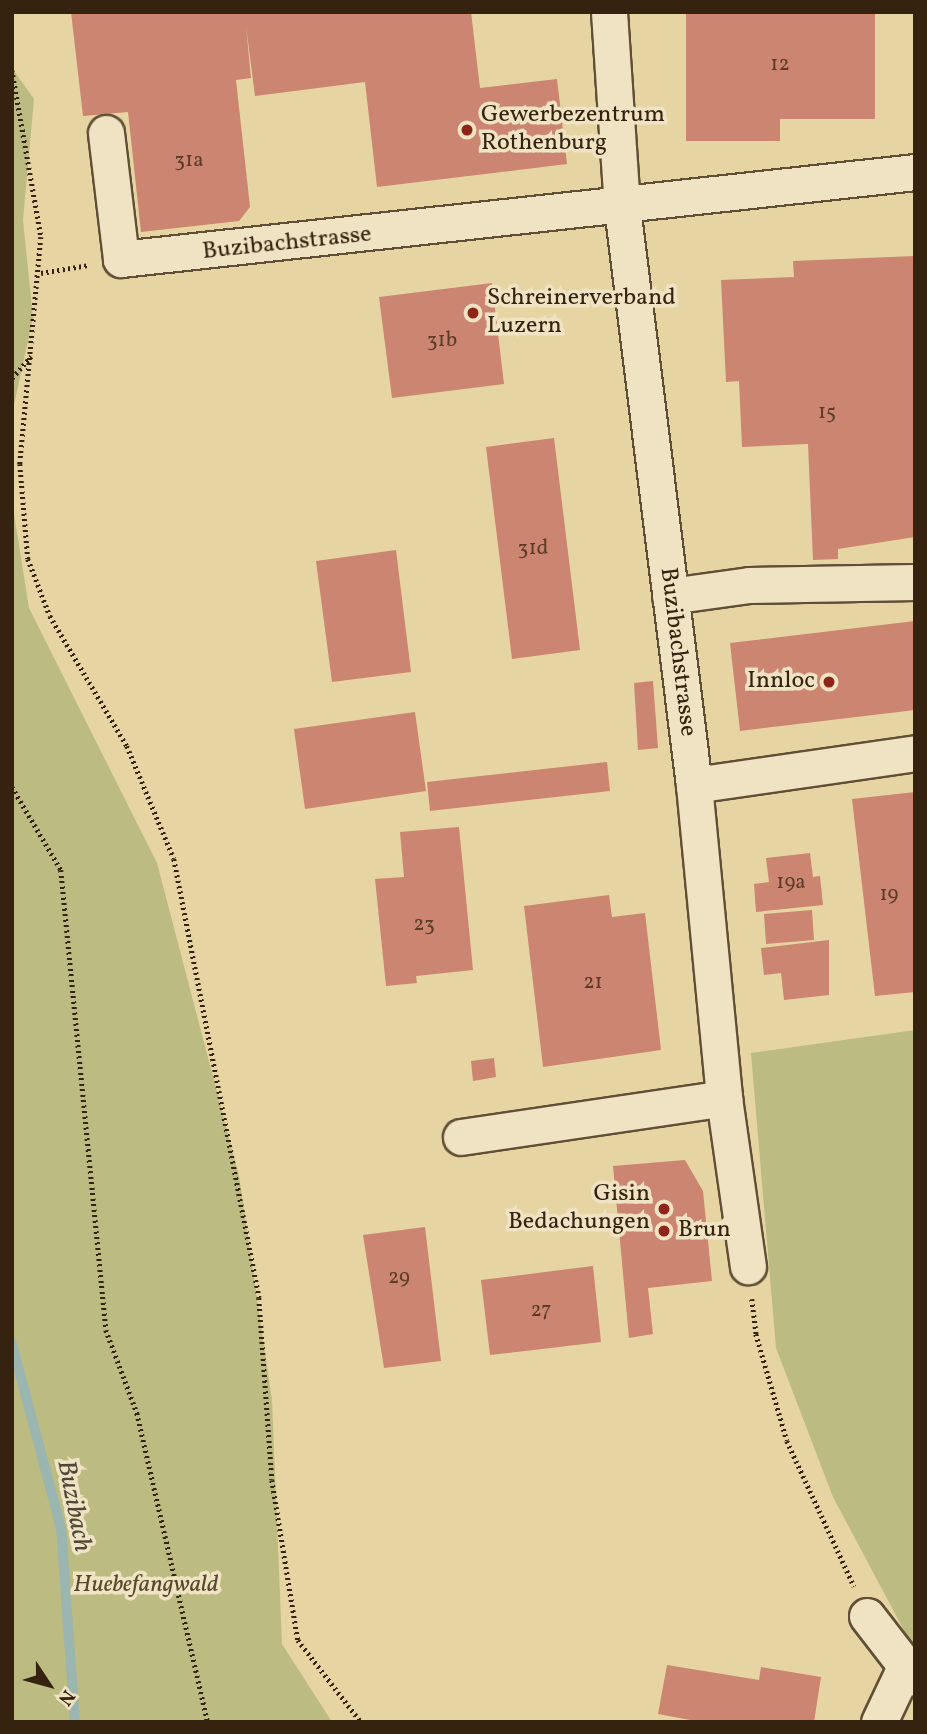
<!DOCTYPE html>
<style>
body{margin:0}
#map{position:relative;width:927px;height:1734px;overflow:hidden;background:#e6d4a3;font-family:Vollkorn,serif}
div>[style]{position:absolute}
.green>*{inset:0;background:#bcbb81}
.stream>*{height:10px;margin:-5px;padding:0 5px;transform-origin:5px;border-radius:5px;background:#9bb5b1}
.building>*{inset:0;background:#cb8570}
.path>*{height:4.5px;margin-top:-2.25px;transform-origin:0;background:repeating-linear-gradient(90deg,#352310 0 2px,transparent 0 5.5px)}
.roads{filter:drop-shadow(2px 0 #614f35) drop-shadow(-2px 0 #614f35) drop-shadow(0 2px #614f35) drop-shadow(0 -2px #614f35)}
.minor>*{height:35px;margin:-17.5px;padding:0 17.5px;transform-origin:17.5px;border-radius:17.5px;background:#efe3c3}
.dots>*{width:19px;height:19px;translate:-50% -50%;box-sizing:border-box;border:4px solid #efe3c3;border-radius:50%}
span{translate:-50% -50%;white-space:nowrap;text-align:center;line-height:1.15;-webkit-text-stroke:7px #efe3c3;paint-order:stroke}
.number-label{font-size:21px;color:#5a3c28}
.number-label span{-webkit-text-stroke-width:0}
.poi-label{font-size:24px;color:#352310}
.left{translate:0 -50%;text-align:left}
.right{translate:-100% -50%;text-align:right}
.street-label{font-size:24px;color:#352310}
.park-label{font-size:24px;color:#57492c;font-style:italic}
.water-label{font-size:26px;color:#4e4838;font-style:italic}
.frame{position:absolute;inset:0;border:14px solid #352310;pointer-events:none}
.north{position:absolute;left:14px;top:1650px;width:70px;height:70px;-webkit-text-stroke:5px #efe3c3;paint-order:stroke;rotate:126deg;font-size:19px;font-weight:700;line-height:28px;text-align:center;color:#352310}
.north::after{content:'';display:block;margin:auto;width:24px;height:32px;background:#352310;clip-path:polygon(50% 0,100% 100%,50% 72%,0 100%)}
</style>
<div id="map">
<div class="green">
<i style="clip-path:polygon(12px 68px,34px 99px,23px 220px,33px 318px,12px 414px)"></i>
<i style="clip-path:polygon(12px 501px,29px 608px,157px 863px,239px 1176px,272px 1400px,282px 1644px,332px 1722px,12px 1722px)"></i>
<i style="clip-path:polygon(915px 1030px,915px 1651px,833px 1497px,776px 1348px,751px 1053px)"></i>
</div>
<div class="stream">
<i style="left:12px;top:1344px;width:190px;rotate:75.1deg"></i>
<i style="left:61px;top:1528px;width:195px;rotate:85.9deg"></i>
</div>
<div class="building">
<i style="clip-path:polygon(71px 12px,471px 12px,480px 88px,557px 79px,567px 164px,377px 187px,365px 82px,255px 96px,246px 26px,251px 78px,236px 80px,250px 207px,239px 221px,141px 232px,128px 112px,83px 116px)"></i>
<i style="clip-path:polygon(686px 12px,875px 12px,875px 119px,780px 119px,780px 141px,686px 141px)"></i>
<i style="clip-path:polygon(915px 256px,915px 537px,838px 549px,838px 559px,813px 560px,808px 444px,742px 447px,739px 381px,726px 382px,721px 280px,794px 277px,793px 261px)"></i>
<i style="clip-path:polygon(492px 283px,504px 384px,392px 398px,379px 297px)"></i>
<i style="clip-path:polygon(554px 438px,580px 650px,512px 659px,486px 447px)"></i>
<i style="clip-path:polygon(396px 550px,411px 672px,332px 682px,316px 561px)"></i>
<i style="clip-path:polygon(915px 621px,915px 710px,740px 731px,730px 643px)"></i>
<i style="clip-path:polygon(653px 681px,658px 748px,638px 750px,634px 683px)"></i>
<i style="clip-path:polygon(415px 712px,426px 791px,305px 809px,294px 729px)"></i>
<i style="clip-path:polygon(607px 762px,610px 791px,430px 811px,427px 782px)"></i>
<i style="clip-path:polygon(915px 792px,915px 992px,875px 996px,852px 799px)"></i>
<i style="clip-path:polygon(459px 827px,473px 970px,416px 976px,417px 983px,386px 986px,375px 879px,404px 877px,400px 832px)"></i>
<i style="clip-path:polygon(810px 853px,813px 877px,820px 876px,823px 905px,756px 912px,754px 884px,769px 882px,766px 858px)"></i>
<i style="clip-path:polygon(609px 895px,612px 917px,645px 913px,661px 1050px,543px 1067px,524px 906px)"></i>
<i style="clip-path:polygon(812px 910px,814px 940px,766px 944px,764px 914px)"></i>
<i style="clip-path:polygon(829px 940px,829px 995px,784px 1000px,781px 973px,764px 975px,761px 948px)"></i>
<i style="clip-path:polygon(494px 1058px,496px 1077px,473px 1081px,471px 1061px)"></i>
<i style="clip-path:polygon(685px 1160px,703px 1191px,712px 1281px,648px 1288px,653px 1334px,629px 1338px,613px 1166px)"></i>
<i style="clip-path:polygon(425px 1227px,441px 1361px,384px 1368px,363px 1235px)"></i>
<i style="clip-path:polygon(593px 1266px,601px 1342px,490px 1355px,481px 1280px)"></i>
<i style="clip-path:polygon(667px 1665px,759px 1680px,761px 1667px,821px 1677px,814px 1722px,701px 1722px,658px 1714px)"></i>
</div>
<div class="path">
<i style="left:12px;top:70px;width:169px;rotate:80.1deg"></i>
<i style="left:41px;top:237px;width:228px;rotate:95.3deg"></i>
<i style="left:20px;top:464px;width:95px;rotate:85.2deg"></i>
<i style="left:28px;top:559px;width:61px;rotate:68.9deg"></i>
<i style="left:50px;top:616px;width:151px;rotate:59.4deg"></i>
<i style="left:127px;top:746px;width:122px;rotate:67.4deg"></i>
<i style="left:174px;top:859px;width:447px;rotate:79deg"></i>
<i style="left:259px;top:1298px;width:182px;rotate:85.9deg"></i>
<i style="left:272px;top:1480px;width:162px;rotate:80.8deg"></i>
<i style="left:298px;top:1640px;width:103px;rotate:52.5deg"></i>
<i style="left:41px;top:273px;width:49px;rotate:-9.5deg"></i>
<i style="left:12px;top:378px;width:29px;rotate:-49deg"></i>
<i style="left:12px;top:787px;width:96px;rotate:59.4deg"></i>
<i style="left:61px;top:870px;width:462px;rotate:84.4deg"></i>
<i style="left:106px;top:1330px;width:89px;rotate:69.5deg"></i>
<i style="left:137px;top:1413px;width:317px;rotate:77.1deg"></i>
<i style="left:752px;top:1299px;width:35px;rotate:83deg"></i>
<i style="left:756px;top:1334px;width:111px;rotate:73.8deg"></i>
<i style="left:787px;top:1441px;width:160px;rotate:65.2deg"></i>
</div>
<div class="roads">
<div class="minor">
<i style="left:609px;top:12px;width:195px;rotate:86.2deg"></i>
<i style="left:622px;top:207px;width:582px;rotate:82.9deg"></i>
<i style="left:694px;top:785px;width:314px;rotate:84.5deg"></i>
<i style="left:724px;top:1098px;width:170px;rotate:81.9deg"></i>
<i style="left:106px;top:133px;width:127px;rotate:83.2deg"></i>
<i style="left:121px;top:259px;width:799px;rotate:-6.25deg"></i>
<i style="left:670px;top:596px;width:80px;rotate:-7.9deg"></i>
<i style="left:749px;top:585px;width:166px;rotate:-1deg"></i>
<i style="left:694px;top:785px;width:223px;rotate:-8.2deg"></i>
<i style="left:461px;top:1137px;width:266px;rotate:-8.4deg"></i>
<i style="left:867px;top:1616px;width:78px;rotate:52.3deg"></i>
<i style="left:879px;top:1722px;width:59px;rotate:-64.7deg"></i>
</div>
</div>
<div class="dots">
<i style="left:467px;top:130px;background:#8f2418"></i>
<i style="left:473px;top:313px;background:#8f2418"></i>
<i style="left:829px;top:682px;background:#8f2418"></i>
<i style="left:664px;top:1209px;background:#8f2418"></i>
<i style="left:664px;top:1231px;background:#8f2418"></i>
</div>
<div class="number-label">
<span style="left:780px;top:65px">12</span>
<span style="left:189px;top:161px">31a</span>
<span style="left:442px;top:341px">31b</span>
<span style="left:827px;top:413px">15</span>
<span style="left:533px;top:549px">31d</span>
<span style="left:791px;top:883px">19a</span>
<span style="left:889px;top:895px">19</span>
<span style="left:424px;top:925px">23</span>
<span style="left:593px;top:983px">21</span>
<span style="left:399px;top:1278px">29</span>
<span style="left:541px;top:1311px">27</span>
</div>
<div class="poi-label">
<span class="left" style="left:481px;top:130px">Gewerbezentrum<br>Rothenburg</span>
<span class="left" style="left:487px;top:313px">Schreinerverband<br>Luzern</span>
<span class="right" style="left:815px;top:682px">Innloc</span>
<span class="right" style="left:650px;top:1209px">Gisin<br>Bedachungen</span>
<span class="left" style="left:678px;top:1231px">Brun</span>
</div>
<div class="street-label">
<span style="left:287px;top:244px;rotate:-6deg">Buzibachstrasse</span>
<span style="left:677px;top:652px;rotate:83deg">Buzibachstrasse</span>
</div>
<div class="park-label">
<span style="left:146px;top:1586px">Huebefangwald</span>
</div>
<div class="water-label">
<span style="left:73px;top:1506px;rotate:79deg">Buzibach</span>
</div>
<div class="frame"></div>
<div class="north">N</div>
</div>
